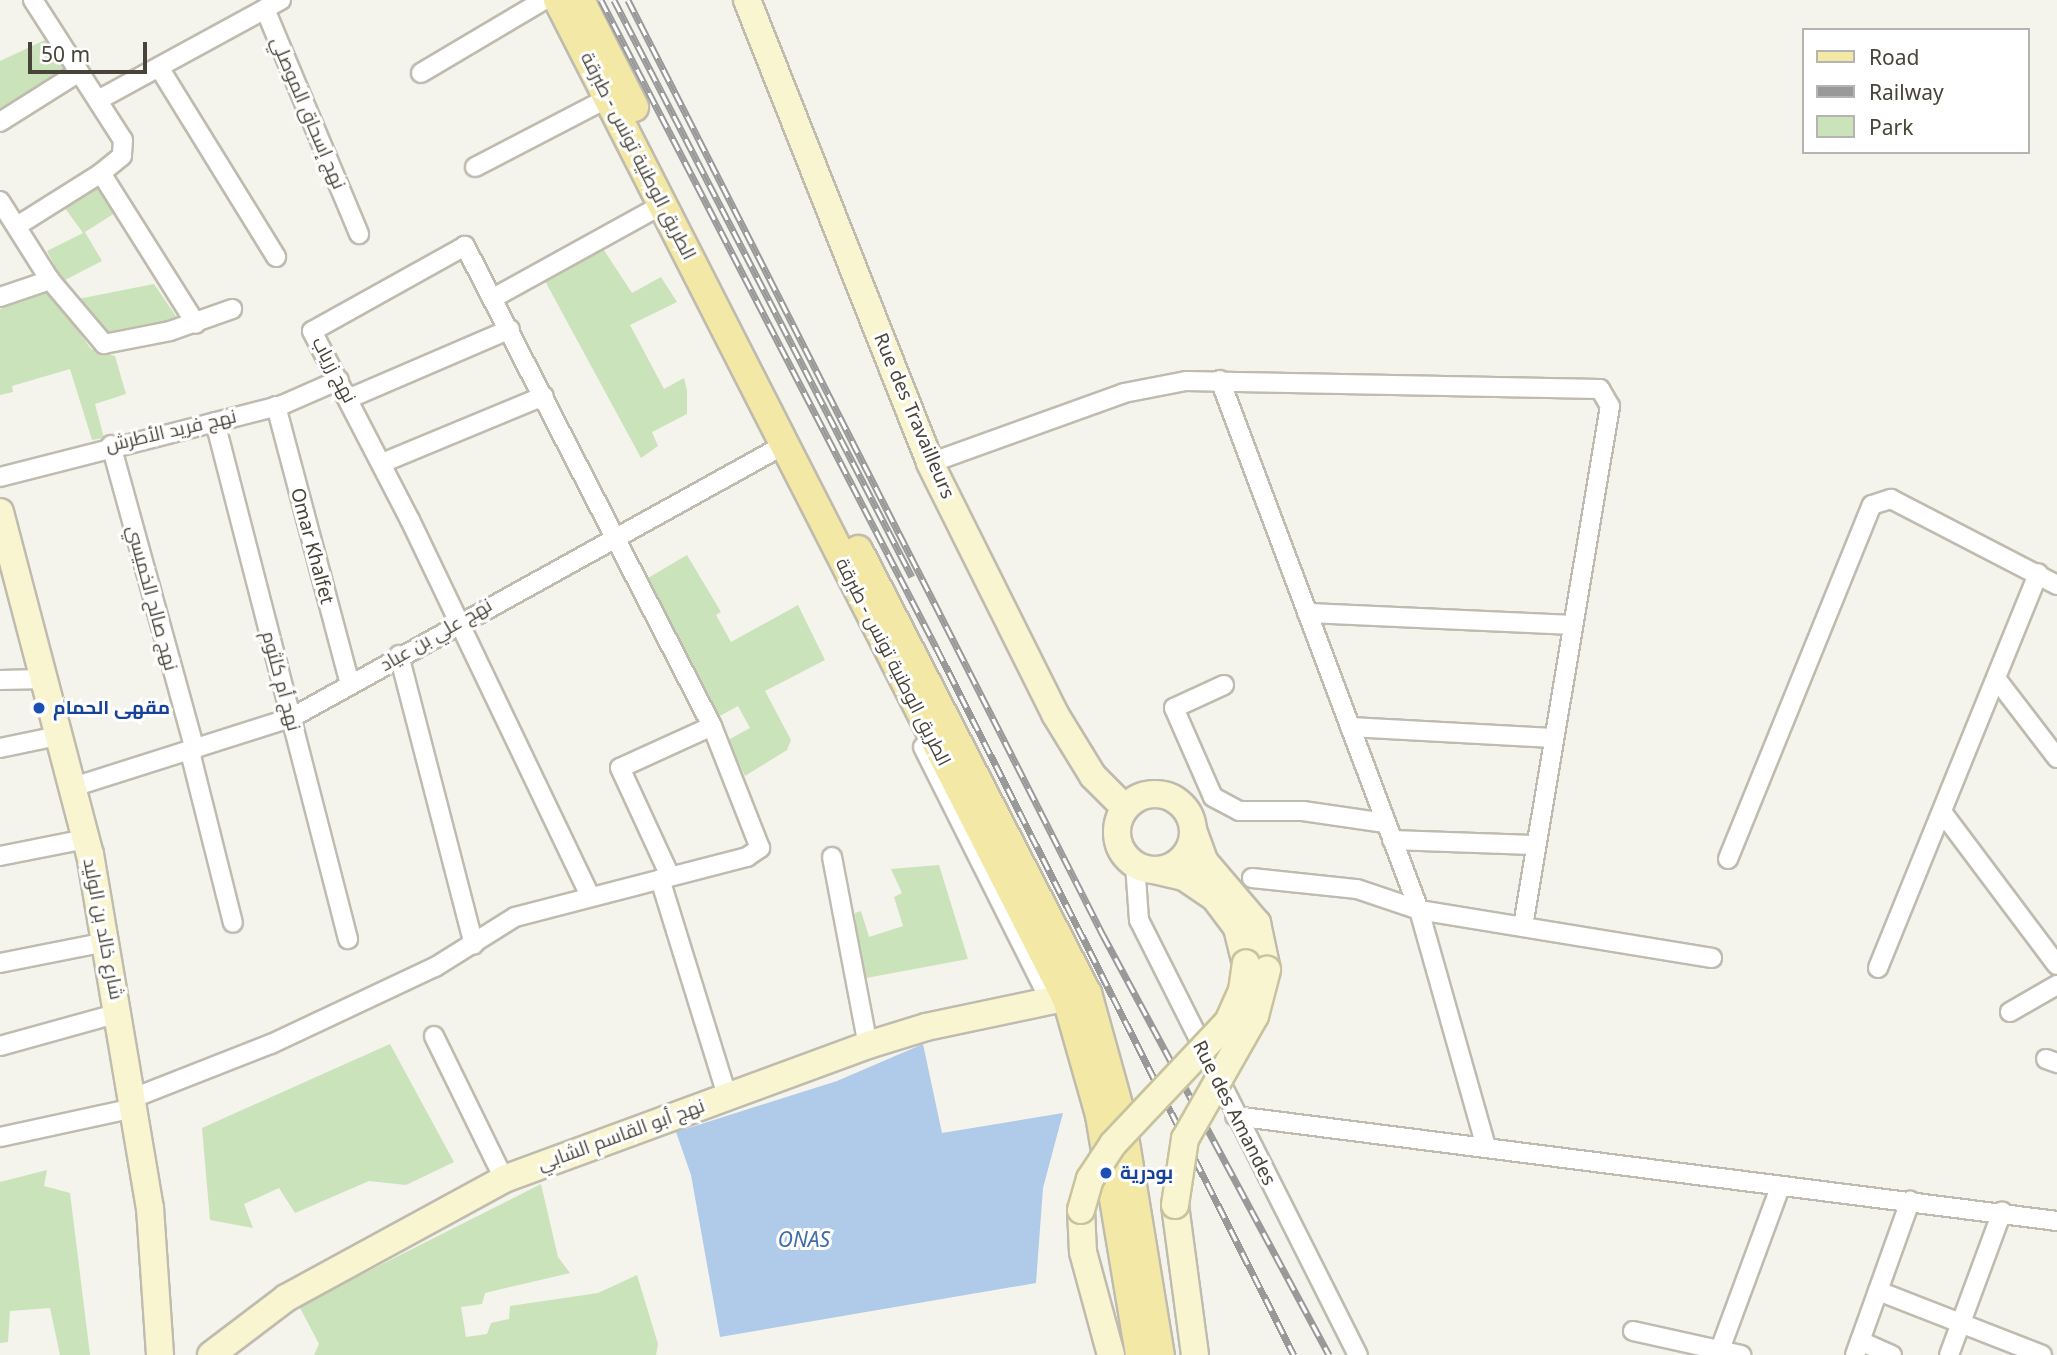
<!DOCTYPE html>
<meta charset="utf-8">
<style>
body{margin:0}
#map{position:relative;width:2057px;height:1355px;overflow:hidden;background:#f4f3ec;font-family:"Noto Sans",Cairo,sans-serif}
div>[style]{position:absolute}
.green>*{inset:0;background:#cbe3ba}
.water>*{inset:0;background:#b0cae9}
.roads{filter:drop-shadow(2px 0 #bfbbaf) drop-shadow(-2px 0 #bfbbaf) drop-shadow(0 2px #bfbbaf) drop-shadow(0 -2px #bfbbaf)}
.street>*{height:18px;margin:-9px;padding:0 9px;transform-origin:9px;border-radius:9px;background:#fff}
.secondary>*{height:26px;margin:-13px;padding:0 13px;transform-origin:13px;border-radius:13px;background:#f9f5d1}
.secondary>.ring{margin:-13px;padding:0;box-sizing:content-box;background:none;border:26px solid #f9f5d1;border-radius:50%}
.primary>*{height:28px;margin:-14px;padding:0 14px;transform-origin:14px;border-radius:14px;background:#f3e8a6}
.rail>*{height:7px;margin-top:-3.5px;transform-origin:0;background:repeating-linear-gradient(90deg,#fff 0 13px,#999 0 26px);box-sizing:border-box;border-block:2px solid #999}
.bridges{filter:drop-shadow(2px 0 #c8c39d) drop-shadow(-2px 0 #c8c39d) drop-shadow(0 2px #c8c39d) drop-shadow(0 -2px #c8c39d)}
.secondary-bridge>*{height:26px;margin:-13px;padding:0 13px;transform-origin:13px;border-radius:13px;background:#f9f5d1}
.dots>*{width:19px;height:19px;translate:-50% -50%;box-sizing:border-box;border:4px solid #fff;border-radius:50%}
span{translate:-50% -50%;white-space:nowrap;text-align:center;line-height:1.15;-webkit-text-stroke:6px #fff;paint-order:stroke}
.street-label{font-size:19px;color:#48443a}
.transit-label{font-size:19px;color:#164399;font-weight:700}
.left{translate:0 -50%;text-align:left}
.water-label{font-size:21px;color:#3f6da8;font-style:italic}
.legend{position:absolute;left:1802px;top:28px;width:228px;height:126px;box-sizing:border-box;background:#fff;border:2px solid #b6b4b0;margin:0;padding:9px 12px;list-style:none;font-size:21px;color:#48443a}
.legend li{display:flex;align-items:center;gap:14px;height:35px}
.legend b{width:35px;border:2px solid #b6b4b0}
.scale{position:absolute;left:28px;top:42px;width:119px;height:32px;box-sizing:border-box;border:4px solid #48443a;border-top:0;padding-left:9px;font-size:21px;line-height:24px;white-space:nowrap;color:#48443a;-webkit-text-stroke:5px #fff;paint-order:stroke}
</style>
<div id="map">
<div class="green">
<i style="clip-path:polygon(45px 40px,68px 76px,0 117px,0 61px)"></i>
<i style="clip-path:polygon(94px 185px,104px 188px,118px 211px,85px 232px,102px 261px,63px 281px,47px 251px,83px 233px,62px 204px)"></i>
<i style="clip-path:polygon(600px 244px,632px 293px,661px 277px,677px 302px,630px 325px,664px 389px,684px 378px,687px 391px,687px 414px,652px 432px,658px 446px,641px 458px,545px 281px)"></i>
<i style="clip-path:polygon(154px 284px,180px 322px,103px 338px,78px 299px)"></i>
<i style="clip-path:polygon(43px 292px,54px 297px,91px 349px,115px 356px,126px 394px,95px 404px,104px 438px,92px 440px,70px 369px,12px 386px,13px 392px,0 395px,0 309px)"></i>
<i style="clip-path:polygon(687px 555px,721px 612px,716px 615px,731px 642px,798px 605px,825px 660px,765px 691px,791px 740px,787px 750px,745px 776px,728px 740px,750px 728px,738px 706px,716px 718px,648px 578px)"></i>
<i style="clip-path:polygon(939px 865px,968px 959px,861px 979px,855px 913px,861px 911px,869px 937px,903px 926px,894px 897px,902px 893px,891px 869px)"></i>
<i style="clip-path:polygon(390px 1044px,454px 1162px,406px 1185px,369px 1181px,295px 1213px,279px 1188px,244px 1204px,253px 1228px,210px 1220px,202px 1128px)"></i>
<i style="clip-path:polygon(47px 1170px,44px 1186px,70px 1193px,90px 1355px,60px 1355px,50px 1308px,10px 1311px,8px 1342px,0 1343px,0 1182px)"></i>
<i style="clip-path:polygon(541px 1184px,558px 1257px,570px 1273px,485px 1293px,482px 1304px,461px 1307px,466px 1337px,487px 1334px,491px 1323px,509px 1319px,510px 1306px,598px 1293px,637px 1275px,658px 1344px,656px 1355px,314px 1355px,319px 1344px,299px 1306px)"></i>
</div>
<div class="water">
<i style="clip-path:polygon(923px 1044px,942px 1133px,1063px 1113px,1043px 1188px,1036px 1283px,720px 1337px,691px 1175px,676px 1132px,837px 1081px)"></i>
</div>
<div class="roads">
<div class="street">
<i style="left:33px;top:0;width:166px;rotate:57.3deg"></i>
<i style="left:123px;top:140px;width:16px;rotate:94deg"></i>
<i style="left:122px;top:156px;width:27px;rotate:141deg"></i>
<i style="left:281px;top:0;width:18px;rotate:151deg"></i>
<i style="left:265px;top:9px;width:244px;rotate:67.3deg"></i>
<i style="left:160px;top:69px;width:221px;rotate:58.3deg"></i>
<i style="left:421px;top:73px;width:143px;rotate:-30.7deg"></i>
<i style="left:100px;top:99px;width:188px;rotate:-28.6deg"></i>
<i style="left:0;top:122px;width:93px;rotate:-32.3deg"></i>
<i style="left:475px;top:167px;width:150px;rotate:-27.4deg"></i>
<i style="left:0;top:201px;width:93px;rotate:57.7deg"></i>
<i style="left:50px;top:280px;width:84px;rotate:49.8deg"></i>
<i style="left:104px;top:344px;width:67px;rotate:-11.1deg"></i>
<i style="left:170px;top:331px;width:66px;rotate:-19.5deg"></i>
<i style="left:17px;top:226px;width:99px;rotate:-32.2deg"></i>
<i style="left:101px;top:173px;width:178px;rotate:57.8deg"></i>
<i style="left:0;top:297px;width:53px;rotate:-18.8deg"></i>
<i style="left:495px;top:297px;width:191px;rotate:-28.9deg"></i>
<i style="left:1220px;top:380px;width:566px;rotate:69.42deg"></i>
<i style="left:1419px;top:910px;width:243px;rotate:74.2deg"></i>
<i style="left:350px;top:398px;width:174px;rotate:-23.3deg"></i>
<i style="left:276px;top:406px;width:288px;rotate:75.1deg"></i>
<i style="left:215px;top:422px;width:534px;rotate:75.57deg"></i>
<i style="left:111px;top:445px;width:316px;rotate:74.6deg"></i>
<i style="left:382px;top:463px;width:175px;rotate:-22.5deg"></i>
<i style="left:930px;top:463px;width:206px;rotate:-19.8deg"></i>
<i style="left:1124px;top:393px;width:63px;rotate:-11deg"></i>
<i style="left:1186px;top:381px;width:414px;rotate:1.1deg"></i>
<i style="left:1600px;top:389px;width:20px;rotate:60deg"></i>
<i style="left:1610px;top:406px;width:527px;rotate:99.5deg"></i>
<i style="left:0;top:477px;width:291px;rotate:-14.3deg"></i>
<i style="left:282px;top:405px;width:62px;rotate:-23.7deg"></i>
<i style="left:1307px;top:613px;width:263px;rotate:2.6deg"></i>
<i style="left:399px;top:655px;width:299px;rotate:75.5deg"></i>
<i style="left:0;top:680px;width:45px;rotate:-1.3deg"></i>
<i style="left:1998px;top:681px;width:97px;rotate:52.5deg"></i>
<i style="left:1224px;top:685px;width:55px;rotate:155.3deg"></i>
<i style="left:1174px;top:708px;width:97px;rotate:66.3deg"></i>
<i style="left:1213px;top:797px;width:30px;rotate:28deg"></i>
<i style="left:1239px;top:811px;width:64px"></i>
<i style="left:1303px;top:811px;width:83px;rotate:8.3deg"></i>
<i style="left:1350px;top:727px;width:203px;rotate:3.1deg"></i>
<i style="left:923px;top:747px;width:286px;rotate:63.4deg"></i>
<i style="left:0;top:748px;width:59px;rotate:-11.7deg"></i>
<i style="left:190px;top:752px;width:176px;rotate:75.9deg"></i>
<i style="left:73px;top:787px;width:229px;rotate:-17.6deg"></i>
<i style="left:291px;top:718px;width:564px;rotate:-28.98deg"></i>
<i style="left:1942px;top:812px;width:191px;rotate:53.1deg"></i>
<i style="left:1392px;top:840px;width:141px;rotate:2deg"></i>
<i style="left:0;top:856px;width:88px;rotate:-11.2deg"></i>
<i style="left:832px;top:857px;width:191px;rotate:79.2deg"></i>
<i style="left:1728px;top:859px;width:382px;rotate:-67.9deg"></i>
<i style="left:1872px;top:505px;width:20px;rotate:-18deg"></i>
<i style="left:1891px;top:499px;width:187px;rotate:27.4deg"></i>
<i style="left:1135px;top:864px;width:56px;rotate:85.9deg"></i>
<i style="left:1139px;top:920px;width:487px;rotate:63.3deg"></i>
<i style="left:670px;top:876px;width:119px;rotate:-114.8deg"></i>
<i style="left:620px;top:768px;width:101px;rotate:-24.5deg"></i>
<i style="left:1252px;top:878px;width:106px;rotate:6deg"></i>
<i style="left:1357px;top:889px;width:65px;rotate:18.7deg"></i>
<i style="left:1419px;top:910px;width:297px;rotate:9.3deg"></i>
<i style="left:660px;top:879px;width:227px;rotate:72.8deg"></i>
<i style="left:0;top:963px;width:108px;rotate:-11.2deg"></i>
<i style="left:1878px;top:968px;width:426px;rotate:-67.9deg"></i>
<i style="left:2010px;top:1012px;width:54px;rotate:-29.9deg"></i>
<i style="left:434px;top:1036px;width:159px;rotate:63.9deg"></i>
<i style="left:0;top:1046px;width:123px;rotate:-15.5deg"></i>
<i style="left:2046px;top:1059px;width:12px;rotate:20deg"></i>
<i style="left:133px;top:1098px;width:148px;rotate:-21.4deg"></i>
<i style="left:271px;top:1044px;width:181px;rotate:-25.2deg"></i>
<i style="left:435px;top:967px;width:94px;rotate:-32deg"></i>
<i style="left:515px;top:917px;width:240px;rotate:-14.5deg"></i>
<i style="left:747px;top:857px;width:16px;rotate:-35deg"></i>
<i style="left:760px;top:848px;width:131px;rotate:-111.5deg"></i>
<i style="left:712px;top:726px;width:540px;rotate:-117.23deg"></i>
<i style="left:465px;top:246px;width:175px;rotate:150.9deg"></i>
<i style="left:312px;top:331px;width:213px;rotate:62.6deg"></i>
<i style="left:410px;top:520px;width:416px;rotate:64.4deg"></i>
<i style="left:1235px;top:1116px;width:829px;rotate:7.28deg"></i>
<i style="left:0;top:1137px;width:137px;rotate:-12.2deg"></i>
<i style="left:1878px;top:1291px;width:176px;rotate:21.3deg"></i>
<i style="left:1633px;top:1331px;width:111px;rotate:12.5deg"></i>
<i style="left:1860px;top:1341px;width:35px;rotate:24deg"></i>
<i style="left:1718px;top:1355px;width:176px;rotate:-69.7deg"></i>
<i style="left:1855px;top:1355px;width:164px;rotate:-70.3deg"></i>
<i style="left:1949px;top:1355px;width:153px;rotate:-69.7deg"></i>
</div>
<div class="secondary">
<i style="left:747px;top:0;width:498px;rotate:68.4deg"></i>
<i style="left:930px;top:463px;width:280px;rotate:63.5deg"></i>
<i style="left:1055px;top:714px;width:73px;rotate:58.5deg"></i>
<i style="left:1093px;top:776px;width:45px;rotate:45deg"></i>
<i style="left:0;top:512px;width:354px;rotate:75.3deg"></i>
<i style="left:90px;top:854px;width:359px;rotate:80.4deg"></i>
<i style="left:150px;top:1208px;width:147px;rotate:86.1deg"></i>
<i class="ring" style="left:1117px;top:794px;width:50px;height:50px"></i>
<i style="left:1193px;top:830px;width:33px;rotate:70deg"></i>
<i style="left:1204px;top:861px;width:82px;rotate:49.5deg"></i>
<i style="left:1257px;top:923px;width:48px;rotate:78deg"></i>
<i style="left:1154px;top:870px;width:31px;rotate:13deg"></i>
<i style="left:1184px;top:877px;width:36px;rotate:34deg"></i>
<i style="left:1214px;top:897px;width:39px;rotate:53deg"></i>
<i style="left:1237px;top:928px;width:36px;rotate:76deg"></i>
<i style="left:1175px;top:1205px;width:151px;rotate:82.4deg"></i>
<i style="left:1081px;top:1210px;width:42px;rotate:87.3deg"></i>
<i style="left:1083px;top:1252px;width:107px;rotate:74.8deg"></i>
<i style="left:211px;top:1355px;width:94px;rotate:-37.2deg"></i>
<i style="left:286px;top:1298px;width:248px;rotate:-28.6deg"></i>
<i style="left:504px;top:1179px;width:388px;rotate:-20.2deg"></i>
<i style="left:868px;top:1045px;width:61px;rotate:-17.2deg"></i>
<i style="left:926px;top:1027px;width:165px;rotate:-11.9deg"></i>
</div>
<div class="primary">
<i style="left:558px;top:0;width:1121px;rotate:63deg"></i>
<i style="left:1067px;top:999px;width:121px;rotate:74.1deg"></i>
<i style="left:1100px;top:1115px;width:243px;rotate:80.5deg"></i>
<i style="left:580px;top:0;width:120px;rotate:63.2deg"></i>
<i style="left:858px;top:550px;width:499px;rotate:62.7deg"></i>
<i style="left:1087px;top:993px;width:123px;rotate:74.5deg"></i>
<i style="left:1120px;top:1112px;width:246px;rotate:80.7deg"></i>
</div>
</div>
<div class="rail">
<i style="left:601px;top:0;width:731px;rotate:62.63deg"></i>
<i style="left:937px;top:649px;width:791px;rotate:63.18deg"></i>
<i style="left:614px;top:0;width:649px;rotate:62.69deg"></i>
<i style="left:628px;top:0;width:1049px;rotate:63.07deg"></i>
<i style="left:1103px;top:935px;width:477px;rotate:61.7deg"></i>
</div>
<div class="bridges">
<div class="secondary-bridge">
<i style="left:1175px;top:1205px;width:67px;rotate:-81.4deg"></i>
<i style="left:1185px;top:1139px;width:142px;rotate:-60.4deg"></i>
<i style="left:1255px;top:1016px;width:48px;rotate:-75.4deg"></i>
<i style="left:1081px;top:1210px;width:32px;rotate:-74deg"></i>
<i style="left:1090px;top:1179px;width:42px;rotate:-56.7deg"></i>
<i style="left:1113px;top:1144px;width:168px;rotate:-46.7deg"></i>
<i style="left:1228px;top:1022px;width:34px;rotate:-66deg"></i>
<i style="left:1242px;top:991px;width:28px;rotate:-82deg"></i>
</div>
</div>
<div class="dots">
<i style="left:39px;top:708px;background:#1a4fb4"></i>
<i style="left:1106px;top:1173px;background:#1a4fb4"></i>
</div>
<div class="street-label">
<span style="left:308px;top:113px;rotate:67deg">نهج إسحاق الموصلي</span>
<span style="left:638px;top:156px;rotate:63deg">الطريق الوطنية تونس - طبرقة</span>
<span style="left:334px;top:370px;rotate:62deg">نهج زرياب</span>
<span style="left:914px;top:416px;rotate:67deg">Rue des Travailleurs</span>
<span style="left:171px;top:431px;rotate:-13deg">نهج فريد الأطرش</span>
<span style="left:312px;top:546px;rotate:75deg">Omar Khalfet</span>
<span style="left:152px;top:598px;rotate:75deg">نهج صالح الخميسي</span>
<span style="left:436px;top:635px;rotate:-30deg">نهج علي بن عياد</span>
<span style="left:893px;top:662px;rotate:63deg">الطريق الوطنية تونس - طبرقة</span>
<span style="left:281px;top:681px;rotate:75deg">نهج أم كلثوم</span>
<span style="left:103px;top:929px;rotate:79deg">شارع خالد بن الوليد</span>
<span style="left:1234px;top:1113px;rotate:63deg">Rue des Amandes</span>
<span style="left:621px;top:1135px;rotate:-20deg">نهج أبو القاسم الشابي</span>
</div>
<div class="transit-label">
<span class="left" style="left:53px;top:708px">مقهى الحمام</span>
<span class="left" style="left:1120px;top:1173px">بودرية</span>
</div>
<div class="water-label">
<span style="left:804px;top:1239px">ONAS</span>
</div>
<ul class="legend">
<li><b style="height:9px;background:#f3e8a6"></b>Road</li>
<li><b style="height:9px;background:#999"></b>Railway</li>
<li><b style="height:19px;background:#cbe3ba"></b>Park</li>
</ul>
<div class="scale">50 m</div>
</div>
